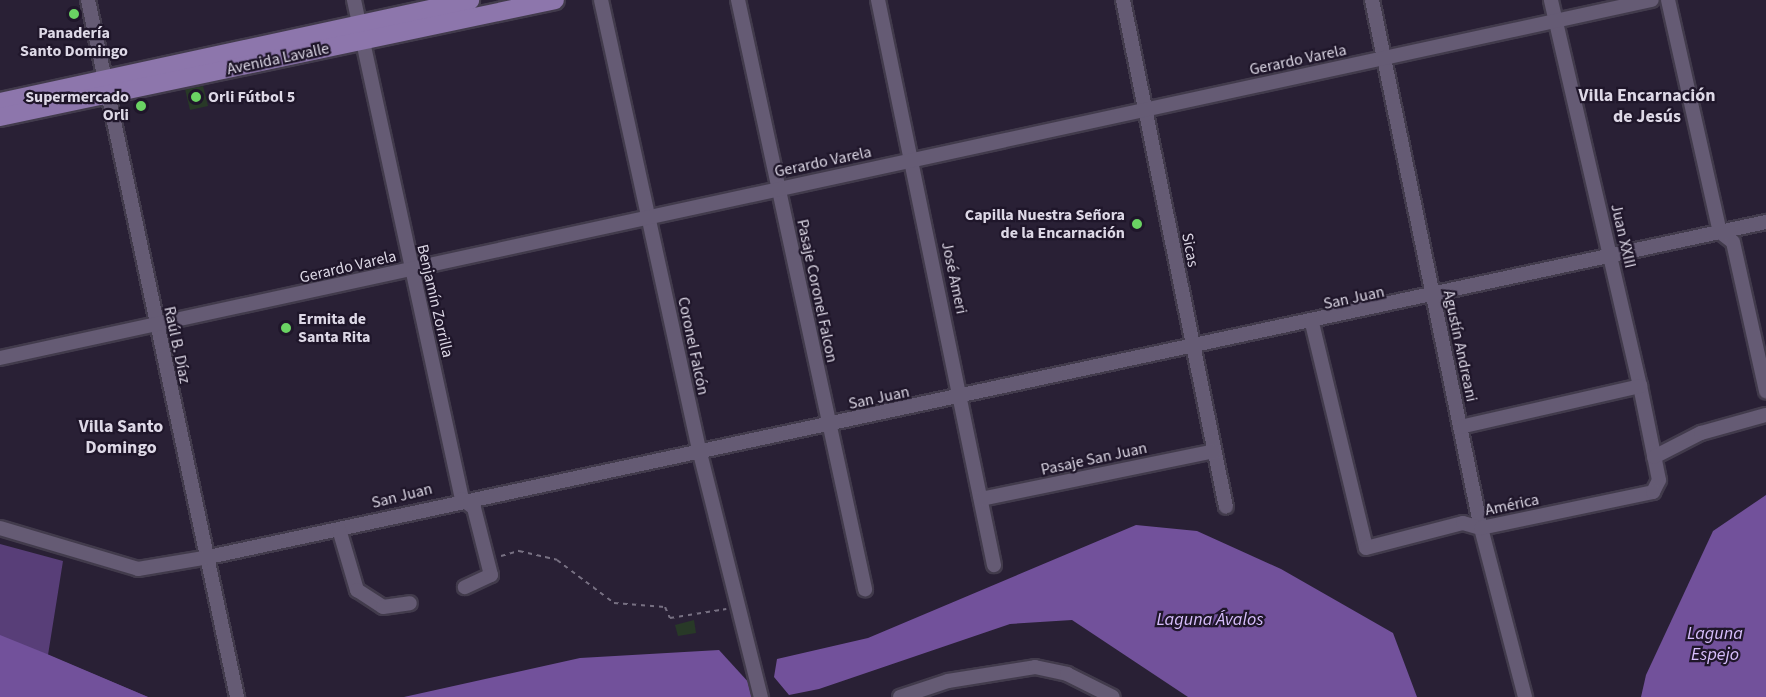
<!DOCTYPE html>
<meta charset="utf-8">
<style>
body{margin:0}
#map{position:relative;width:1766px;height:697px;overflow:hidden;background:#292035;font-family:"Source Sans 3",sans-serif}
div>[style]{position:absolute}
.green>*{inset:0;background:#583e78}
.water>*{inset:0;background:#72519b}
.building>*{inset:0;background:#283927}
.path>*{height:2px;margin-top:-1px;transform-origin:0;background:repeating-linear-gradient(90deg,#777082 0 4.5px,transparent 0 9px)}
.roads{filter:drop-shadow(2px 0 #423b4c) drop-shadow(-2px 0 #423b4c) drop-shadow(0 2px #423b4c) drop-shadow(0 -2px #423b4c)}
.minor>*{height:14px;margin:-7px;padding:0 7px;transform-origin:7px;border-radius:7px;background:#655b74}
.major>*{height:18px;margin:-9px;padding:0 9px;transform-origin:9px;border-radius:9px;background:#8d76ac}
.dots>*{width:16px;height:16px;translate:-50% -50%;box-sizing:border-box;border:3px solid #1f162a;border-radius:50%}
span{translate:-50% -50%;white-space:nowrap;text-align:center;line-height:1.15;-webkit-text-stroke:4.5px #1f162a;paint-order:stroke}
.poi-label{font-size:16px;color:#ddd8e6;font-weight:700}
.right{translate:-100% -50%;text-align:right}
.left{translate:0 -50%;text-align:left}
.street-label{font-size:16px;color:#ddd8e6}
.neighbourhood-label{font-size:18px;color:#ddd8e6;font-weight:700}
.water-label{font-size:18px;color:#d7befc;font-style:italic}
</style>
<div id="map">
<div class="green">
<i style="clip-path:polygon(0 544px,63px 561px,48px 655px,148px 697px,0 697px)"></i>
</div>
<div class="water">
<i style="clip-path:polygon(1766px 495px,1766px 697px,1641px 697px,1646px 675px,1713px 531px)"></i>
<i style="clip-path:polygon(1136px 525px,1197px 531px,1281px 569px,1393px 633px,1417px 697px,1188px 697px,1072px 620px,1010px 624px,819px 689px,789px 695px,774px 677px,777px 659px,868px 638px)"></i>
<i style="clip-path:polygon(0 635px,47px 654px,148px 697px,0 697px)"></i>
<i style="clip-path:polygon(719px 650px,751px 685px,753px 697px,404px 697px,580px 658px)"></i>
</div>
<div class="building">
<i style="clip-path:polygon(203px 86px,208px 106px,190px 110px,185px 89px)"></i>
<i style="clip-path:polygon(694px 620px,696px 633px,678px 636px,675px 625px)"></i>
</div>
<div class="path">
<i style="left:501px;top:556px;width:19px;rotate:-16deg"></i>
<i style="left:519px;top:551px;width:39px;rotate:13deg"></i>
<i style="left:557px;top:560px;width:71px;rotate:37deg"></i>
<i style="left:614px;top:603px;width:51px;rotate:4.5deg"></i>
<i style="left:665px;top:607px;width:12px;rotate:66deg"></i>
<i style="left:670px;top:618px;width:57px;rotate:-9.1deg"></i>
</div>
<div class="roads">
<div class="minor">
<i style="left:88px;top:0;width:713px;rotate:77.93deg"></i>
<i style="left:354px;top:0;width:511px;rotate:77.79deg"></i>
<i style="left:462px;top:499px;width:15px;rotate:37deg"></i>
<i style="left:474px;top:508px;width:69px;rotate:75.8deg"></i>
<i style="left:491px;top:575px;width:29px;rotate:155deg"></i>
<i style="left:601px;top:0;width:464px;rotate:77.7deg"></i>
<i style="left:700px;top:453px;width:252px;rotate:76deg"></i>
<i style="left:738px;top:0;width:603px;rotate:77.83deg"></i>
<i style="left:878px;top:0;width:577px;rotate:78.4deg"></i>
<i style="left:1123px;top:0;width:517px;rotate:78.52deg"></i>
<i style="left:1372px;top:0;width:539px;rotate:78.34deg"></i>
<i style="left:1481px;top:528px;width:175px;rotate:75.4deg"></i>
<i style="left:1668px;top:0;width:238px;rotate:77.4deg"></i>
<i style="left:1720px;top:232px;width:16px;rotate:38deg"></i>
<i style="left:1733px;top:242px;width:153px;rotate:77.5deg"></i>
<i style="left:1312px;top:323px;width:231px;rotate:76.5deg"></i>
<i style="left:1366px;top:548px;width:100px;rotate:-14.5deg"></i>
<i style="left:1463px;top:523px;width:19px;rotate:16deg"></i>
<i style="left:1481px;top:528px;width:176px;rotate:-11.8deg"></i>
<i style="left:1653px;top:492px;width:13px;rotate:-63deg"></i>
<i style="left:1659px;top:480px;width:96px;rotate:-101.4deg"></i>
<i style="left:1640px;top:386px;width:396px;rotate:-103deg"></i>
<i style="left:0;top:358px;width:1690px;rotate:-12.23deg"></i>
<i style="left:1460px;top:427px;width:185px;rotate:-12.8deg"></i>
<i style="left:1654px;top:457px;width:53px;rotate:-27.1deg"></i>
<i style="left:1701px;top:433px;width:67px;rotate:-15.5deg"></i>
<i style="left:981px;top:499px;width:238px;rotate:-11.6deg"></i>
<i style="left:0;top:528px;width:144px;rotate:16.5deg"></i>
<i style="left:138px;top:569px;width:67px;rotate:-9.5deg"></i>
<i style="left:204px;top:558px;width:1598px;rotate:-12.14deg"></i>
<i style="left:339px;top:529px;width:64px;rotate:73.6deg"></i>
<i style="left:357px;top:590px;width:31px;rotate:33deg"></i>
<i style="left:383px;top:607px;width:27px;rotate:-8deg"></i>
<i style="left:900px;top:697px;width:51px;rotate:-18.4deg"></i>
<i style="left:948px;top:681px;width:88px;rotate:-9.1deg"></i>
<i style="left:1035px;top:667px;width:33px;rotate:12deg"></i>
<i style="left:1067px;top:674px;width:51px;rotate:26.6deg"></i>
</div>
<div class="major">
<i style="left:0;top:102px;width:481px;rotate:-12.2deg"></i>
<i style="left:0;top:117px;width:567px;rotate:-11.9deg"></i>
</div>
</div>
<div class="dots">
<i style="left:74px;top:14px;background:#6ad363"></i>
<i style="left:196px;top:97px;background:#6ad363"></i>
<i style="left:141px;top:106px;background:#6ad363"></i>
<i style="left:1137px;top:224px;background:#6ad363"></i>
<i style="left:286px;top:328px;background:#6ad363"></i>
</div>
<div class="poi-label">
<span style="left:74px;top:42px">Panadería<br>Santo Domingo</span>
<span class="right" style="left:129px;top:106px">Supermercado<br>Orli</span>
<span class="left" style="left:208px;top:97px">Orli Fútbol 5</span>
<span class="right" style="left:1125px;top:224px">Capilla Nuestra Señora<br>de la Encarnación</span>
<span class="left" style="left:298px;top:328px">Ermita de<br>Santa Rita</span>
</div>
<div class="street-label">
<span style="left:278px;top:59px;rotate:-12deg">Avenida Lavalle</span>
<span style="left:1298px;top:60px;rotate:-12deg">Gerardo Varela</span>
<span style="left:823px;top:162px;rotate:-12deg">Gerardo Varela</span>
<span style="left:1623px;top:236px;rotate:77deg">Juan XXIII</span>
<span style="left:1190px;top:250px;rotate:79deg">Sicas</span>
<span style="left:348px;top:267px;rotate:-13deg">Gerardo Varela</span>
<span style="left:954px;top:278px;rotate:78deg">José Ameri</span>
<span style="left:817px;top:291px;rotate:78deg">Pasaje Coronel Falcon</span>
<span style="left:1354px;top:298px;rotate:-12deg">San Juan</span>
<span style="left:435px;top:301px;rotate:77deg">Benjamín Zorrilla</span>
<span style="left:177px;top:345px;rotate:78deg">Raúl B. Díaz</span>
<span style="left:693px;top:346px;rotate:78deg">Coronel Falcón</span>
<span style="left:1460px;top:346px;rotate:78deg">Agustín Andreani</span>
<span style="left:879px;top:398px;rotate:-12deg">San Juan</span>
<span style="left:1094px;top:459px;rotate:-12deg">Pasaje San Juan</span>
<span style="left:402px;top:496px;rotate:-14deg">San Juan</span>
<span style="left:1512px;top:505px;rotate:-12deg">América</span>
</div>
<div class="neighbourhood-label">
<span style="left:1647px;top:107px">Villa Encarnación<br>de Jesús</span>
<span style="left:121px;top:438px">Villa Santo<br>Domingo</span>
</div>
<div class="water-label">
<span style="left:1210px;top:620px">Laguna Ávalos</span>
<span style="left:1715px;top:645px">Laguna<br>Espejo</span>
</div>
</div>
